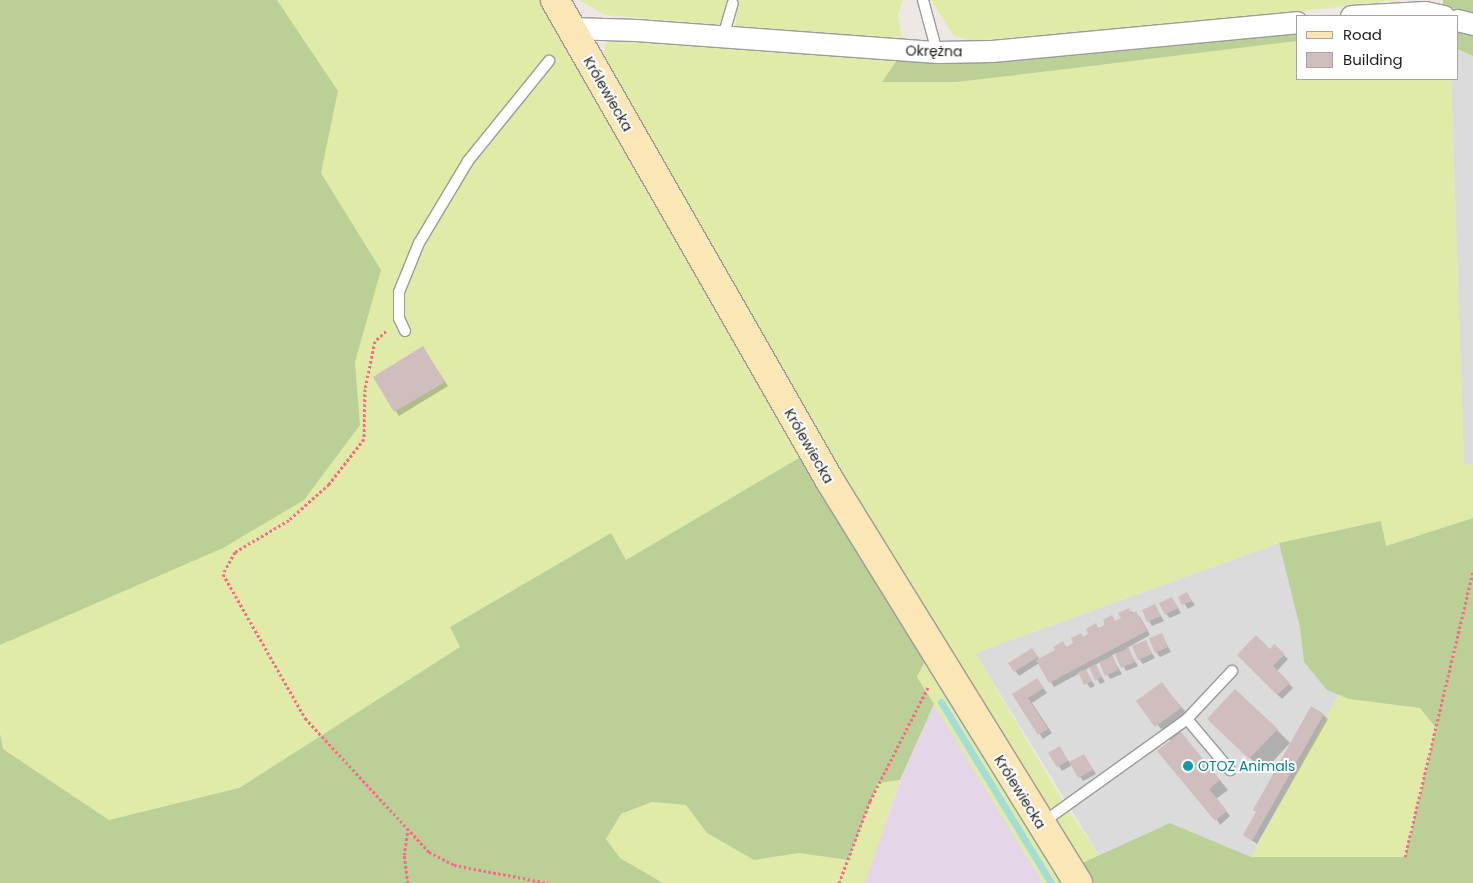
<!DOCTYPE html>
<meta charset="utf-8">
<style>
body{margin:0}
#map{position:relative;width:1473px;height:883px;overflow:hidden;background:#efe7e4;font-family:Poppins,sans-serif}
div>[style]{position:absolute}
.residential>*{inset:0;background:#dcdbdb}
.industrial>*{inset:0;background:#e5d5e9}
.grass>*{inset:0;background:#e0eba8}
.forest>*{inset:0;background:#bbd097}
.shadow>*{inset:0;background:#0003}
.stream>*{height:7px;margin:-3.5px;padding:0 3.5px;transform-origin:3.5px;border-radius:3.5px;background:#a2ded7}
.building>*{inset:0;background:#cfbebd}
.path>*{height:3px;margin-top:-1.5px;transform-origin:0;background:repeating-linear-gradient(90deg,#fe668b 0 2.5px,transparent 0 5px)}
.roads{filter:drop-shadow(1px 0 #9b9b9b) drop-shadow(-1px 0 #9b9b9b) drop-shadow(0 1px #9b9b9b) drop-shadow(0 -1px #9b9b9b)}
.service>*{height:10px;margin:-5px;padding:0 5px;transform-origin:5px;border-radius:5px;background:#fff}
.minor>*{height:21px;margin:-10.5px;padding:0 10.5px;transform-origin:10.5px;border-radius:10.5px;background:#fff}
.secondary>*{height:28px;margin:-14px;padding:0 14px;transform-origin:14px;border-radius:14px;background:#fbe7b5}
.dots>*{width:14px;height:14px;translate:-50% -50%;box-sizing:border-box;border:2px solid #fff;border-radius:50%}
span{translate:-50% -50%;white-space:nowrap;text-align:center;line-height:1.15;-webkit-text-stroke:4px #fff;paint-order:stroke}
.street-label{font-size:14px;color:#1e1e1e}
.culture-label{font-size:14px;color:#0d838f}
.left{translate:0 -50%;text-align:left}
.legend{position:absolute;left:1296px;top:15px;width:162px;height:65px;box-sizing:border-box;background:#fff;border:1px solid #a5a5a5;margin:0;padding:6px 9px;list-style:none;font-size:15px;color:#1e1e1e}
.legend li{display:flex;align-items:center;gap:10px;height:25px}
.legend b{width:25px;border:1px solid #a5a5a5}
</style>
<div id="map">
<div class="residential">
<i style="clip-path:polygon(1457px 49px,1473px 56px,1473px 464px,1464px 466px,1451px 79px,1457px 79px)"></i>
<i style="clip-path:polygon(1279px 543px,1300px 628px,1304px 662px,1327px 689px,1339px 694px,1251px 857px,1170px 823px,1099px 855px,975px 653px)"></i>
</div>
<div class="industrial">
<i style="clip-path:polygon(934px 704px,1043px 883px,865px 883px,900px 781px)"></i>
</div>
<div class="grass">
<i style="clip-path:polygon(277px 0,541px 0,804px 455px,626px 560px,611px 533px,450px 627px,460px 647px,239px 788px,109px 820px,3px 749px,0 732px,0 645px,105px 597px,360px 425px,355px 362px,381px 270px,321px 173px,338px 91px)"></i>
<i style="clip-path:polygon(579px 0,903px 0,898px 15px,902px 39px,735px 26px,738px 3px,728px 2px,721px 25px,605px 15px)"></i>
<i style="clip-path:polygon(931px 0,1399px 0,1223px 20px,971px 41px,954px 36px)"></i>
<i style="clip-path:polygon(624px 38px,897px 60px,883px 82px,957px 82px,1294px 41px,1297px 41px,1297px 79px,1451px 79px,1464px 465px,1473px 464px,1473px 518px,1385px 546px,1381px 521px,1279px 543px,975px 653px,1066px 806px,1099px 855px,1082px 863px,952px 663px,820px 440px,603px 59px,606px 44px,612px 39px)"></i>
<i style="clip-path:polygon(925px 661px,1064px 883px,1043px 883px,917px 677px)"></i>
<i style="clip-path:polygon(1339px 694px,1349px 699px,1420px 708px,1436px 728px,1405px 857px,1251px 857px)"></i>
<i style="clip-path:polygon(900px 780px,865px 883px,663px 883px,620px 858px,606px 839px,621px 814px,652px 802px,686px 805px,707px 833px,754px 860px,799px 853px,848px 860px,878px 783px)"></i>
</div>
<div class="forest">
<i style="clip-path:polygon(0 0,277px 0,338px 91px,321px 173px,381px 270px,355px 362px,360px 425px,304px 500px,223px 548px,0 645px)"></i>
<i style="clip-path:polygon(1443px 0,1473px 0,1473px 15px,1443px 5px)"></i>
<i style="clip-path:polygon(1457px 27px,1473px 34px,1473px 56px,1457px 49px)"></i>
<i style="clip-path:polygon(1297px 32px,1297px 41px,1124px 62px,957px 82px,882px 82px,897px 60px,961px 63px)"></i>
<i style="clip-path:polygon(804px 455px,925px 661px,917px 677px,934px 704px,900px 780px,878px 783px,848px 860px,799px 853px,754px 860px,707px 833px,686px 805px,652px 802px,621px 814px,606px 839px,620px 858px,663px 883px,0 883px,0 733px,3px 749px,109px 820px,239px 788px,460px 647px,450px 627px,611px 533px,626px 560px)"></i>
<i style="clip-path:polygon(1473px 518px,1473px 883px,1094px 883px,1082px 863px,1170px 823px,1251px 857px,1405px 857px,1436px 728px,1420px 708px,1349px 699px,1327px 690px,1304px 662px,1300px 628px,1279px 543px,1381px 521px,1386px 546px)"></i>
</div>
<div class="shadow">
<i style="clip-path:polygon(423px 348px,448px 386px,399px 416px,374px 378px)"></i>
<i style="clip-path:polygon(1187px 594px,1195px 605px,1188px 609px,1180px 597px)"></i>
<i style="clip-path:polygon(1172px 598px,1181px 613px,1170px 618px,1166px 614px)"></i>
<i style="clip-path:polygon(1155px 606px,1164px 621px,1152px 626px,1143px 611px)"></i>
<i style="clip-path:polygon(1128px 609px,1140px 617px,1150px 635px,1127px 648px,1138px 666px,1126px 671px,1116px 653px,1111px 656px,1122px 674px,1110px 679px,1100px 662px,1095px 665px,1105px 682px,1100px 684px,1090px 667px,1085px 670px,1095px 686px,1090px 688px,1080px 673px,1054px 687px,1039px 663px,1019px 676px,1010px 663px,1032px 649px,1040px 660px,1057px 651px,1063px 643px,1067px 648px,1090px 635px,1095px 625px,1100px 629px,1112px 617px,1116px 622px,1123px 618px)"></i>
<i style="clip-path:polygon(1161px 634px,1171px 652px,1160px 657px,1156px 652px)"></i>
<i style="clip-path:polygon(1145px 642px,1155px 658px,1143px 664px,1139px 659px)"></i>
<i style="clip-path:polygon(1274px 646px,1288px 659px,1277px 671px,1293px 688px,1282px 699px,1238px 655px,1270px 650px)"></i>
<i style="clip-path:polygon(1037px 680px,1047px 693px,1032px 703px,1052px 733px,1043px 739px,1014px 694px)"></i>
<i style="clip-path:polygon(1161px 683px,1194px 722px,1180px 732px,1228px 790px,1216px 799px,1230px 816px,1220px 825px,1171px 741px,1138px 701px)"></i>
<i style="clip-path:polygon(1323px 715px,1328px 719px,1257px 844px,1244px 835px)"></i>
<i style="clip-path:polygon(1277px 730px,1290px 743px,1264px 771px,1222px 732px)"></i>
<i style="clip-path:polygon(1059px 748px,1070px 763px,1084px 755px,1096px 774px,1083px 781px,1072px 765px,1062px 771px,1050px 753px)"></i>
</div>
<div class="stream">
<i style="left:941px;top:702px;width:212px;rotate:58.7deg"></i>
</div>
<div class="building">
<i style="clip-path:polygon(423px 346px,445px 382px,394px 412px,373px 377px)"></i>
<i style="clip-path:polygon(1187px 592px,1192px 601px,1182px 605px,1178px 597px)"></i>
<i style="clip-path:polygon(1172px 597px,1178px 608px,1165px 615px,1159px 603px)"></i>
<i style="clip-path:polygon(1155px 604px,1161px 616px,1147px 622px,1142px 610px)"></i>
<i style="clip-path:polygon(1129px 608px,1132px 614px,1136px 611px,1147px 631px,1049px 683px,1036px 660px,1055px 650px,1053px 647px,1063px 641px,1066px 647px,1073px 643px,1071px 638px,1081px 633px,1083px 637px,1088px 634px,1086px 629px,1096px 623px,1098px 628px,1105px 625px,1103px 620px,1112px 615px,1115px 621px,1121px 618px,1118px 613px)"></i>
<i style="clip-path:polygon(1162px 633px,1168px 647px,1155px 653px,1149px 638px)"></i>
<i style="clip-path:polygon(1256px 635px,1270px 649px,1274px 644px,1285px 654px,1273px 666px,1290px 683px,1277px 695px,1237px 655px)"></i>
<i style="clip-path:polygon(1146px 640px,1152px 654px,1138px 660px,1132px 646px)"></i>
<i style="clip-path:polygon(1032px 648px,1038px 657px,1014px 672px,1008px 663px)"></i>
<i style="clip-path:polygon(1129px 648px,1135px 662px,1121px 668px,1115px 654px)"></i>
<i style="clip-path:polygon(1113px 656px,1118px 670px,1105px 676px,1099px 662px)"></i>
<i style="clip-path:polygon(1096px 664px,1102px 677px,1095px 681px,1089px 667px)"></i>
<i style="clip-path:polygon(1086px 669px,1092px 681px,1084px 685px,1078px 672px)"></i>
<i style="clip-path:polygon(1037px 678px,1044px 688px,1028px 698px,1048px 729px,1038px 735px,1012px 694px)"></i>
<i style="clip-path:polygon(1162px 682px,1181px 708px,1155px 727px,1136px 701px)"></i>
<i style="clip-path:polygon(1235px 689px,1278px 729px,1249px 759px,1207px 719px)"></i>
<i style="clip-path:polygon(1311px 706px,1324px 714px,1252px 841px,1243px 835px,1256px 812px,1253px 810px)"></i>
<i style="clip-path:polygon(1181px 732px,1220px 780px,1209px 789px,1227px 811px,1215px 821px,1157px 751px)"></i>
<i style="clip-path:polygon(1060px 746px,1068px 761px,1057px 767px,1048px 753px)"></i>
<i style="clip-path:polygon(1084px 754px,1093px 770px,1078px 778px,1069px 762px)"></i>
</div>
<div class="path">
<i style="left:386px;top:331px;width:15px;rotate:138deg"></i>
<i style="left:375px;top:341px;width:49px;rotate:101.8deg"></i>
<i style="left:365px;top:389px;width:50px;rotate:91.1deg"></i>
<i style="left:364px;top:439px;width:57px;rotate:127.9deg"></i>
<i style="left:329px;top:484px;width:54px;rotate:138deg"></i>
<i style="left:289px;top:520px;width:63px;rotate:149.3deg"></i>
<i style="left:235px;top:552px;width:25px;rotate:119deg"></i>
<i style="left:223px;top:574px;width:166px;rotate:60.3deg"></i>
<i style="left:305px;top:718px;width:183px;rotate:47.2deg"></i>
<i style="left:429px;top:852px;width:28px;rotate:27deg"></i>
<i style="left:454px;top:865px;width:96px;rotate:10.8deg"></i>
<i style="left:1405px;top:857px;width:294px;rotate:-76.6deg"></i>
<i style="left:408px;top:883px;width:28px;rotate:-98deg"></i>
<i style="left:404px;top:855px;width:24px;rotate:-81deg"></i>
<i style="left:839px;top:883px;width:88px;rotate:-69.3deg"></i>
<i style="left:870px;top:801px;width:128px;rotate:-63deg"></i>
</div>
<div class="roads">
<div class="service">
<i style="left:923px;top:0;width:54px;rotate:74.9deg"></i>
<i style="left:723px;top:37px;width:35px;rotate:-74deg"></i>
<i style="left:405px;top:331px;width:14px;rotate:-115deg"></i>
<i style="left:399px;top:318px;width:26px;rotate:-90deg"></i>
<i style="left:399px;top:292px;width:53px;rotate:-67.8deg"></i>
<i style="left:419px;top:243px;width:96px;rotate:-59.1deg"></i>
<i style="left:468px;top:161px;width:129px;rotate:-51deg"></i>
<i style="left:1187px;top:719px;width:66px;rotate:-46.8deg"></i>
<i style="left:1042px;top:823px;width:178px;rotate:-35.6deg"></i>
<i style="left:1187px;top:719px;width:67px;rotate:49.9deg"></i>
</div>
<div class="minor">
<i style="left:1351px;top:16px;width:74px;rotate:-3.1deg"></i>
<i style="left:1425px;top:12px;width:19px;rotate:12deg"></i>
<i style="left:1457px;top:20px;width:16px;rotate:14deg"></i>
<i style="left:571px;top:28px;width:65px;rotate:1.8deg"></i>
<i style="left:636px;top:30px;width:302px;rotate:4.2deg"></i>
<i style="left:937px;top:52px;width:55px;rotate:-1deg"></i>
<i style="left:992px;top:51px;width:306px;rotate:-5.4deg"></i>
</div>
<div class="secondary">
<i style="left:555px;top:0;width:554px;rotate:60.24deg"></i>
<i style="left:830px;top:481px;width:472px;rotate:58.3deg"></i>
</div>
</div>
<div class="dots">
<i style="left:1188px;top:766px;background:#0f9aa8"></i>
</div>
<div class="street-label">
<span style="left:934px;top:51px;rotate:1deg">Okrężna</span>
<span style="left:608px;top:94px;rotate:60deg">Królewiecka</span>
<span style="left:809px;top:446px;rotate:60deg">Królewiecka</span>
<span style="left:1020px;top:792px;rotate:58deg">Królewiecka</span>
</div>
<div class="culture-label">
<span class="left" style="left:1198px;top:766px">OTOZ Animals</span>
</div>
<ul class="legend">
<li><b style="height:6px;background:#fbe7b5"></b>Road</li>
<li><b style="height:14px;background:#cfbebd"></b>Building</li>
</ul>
</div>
